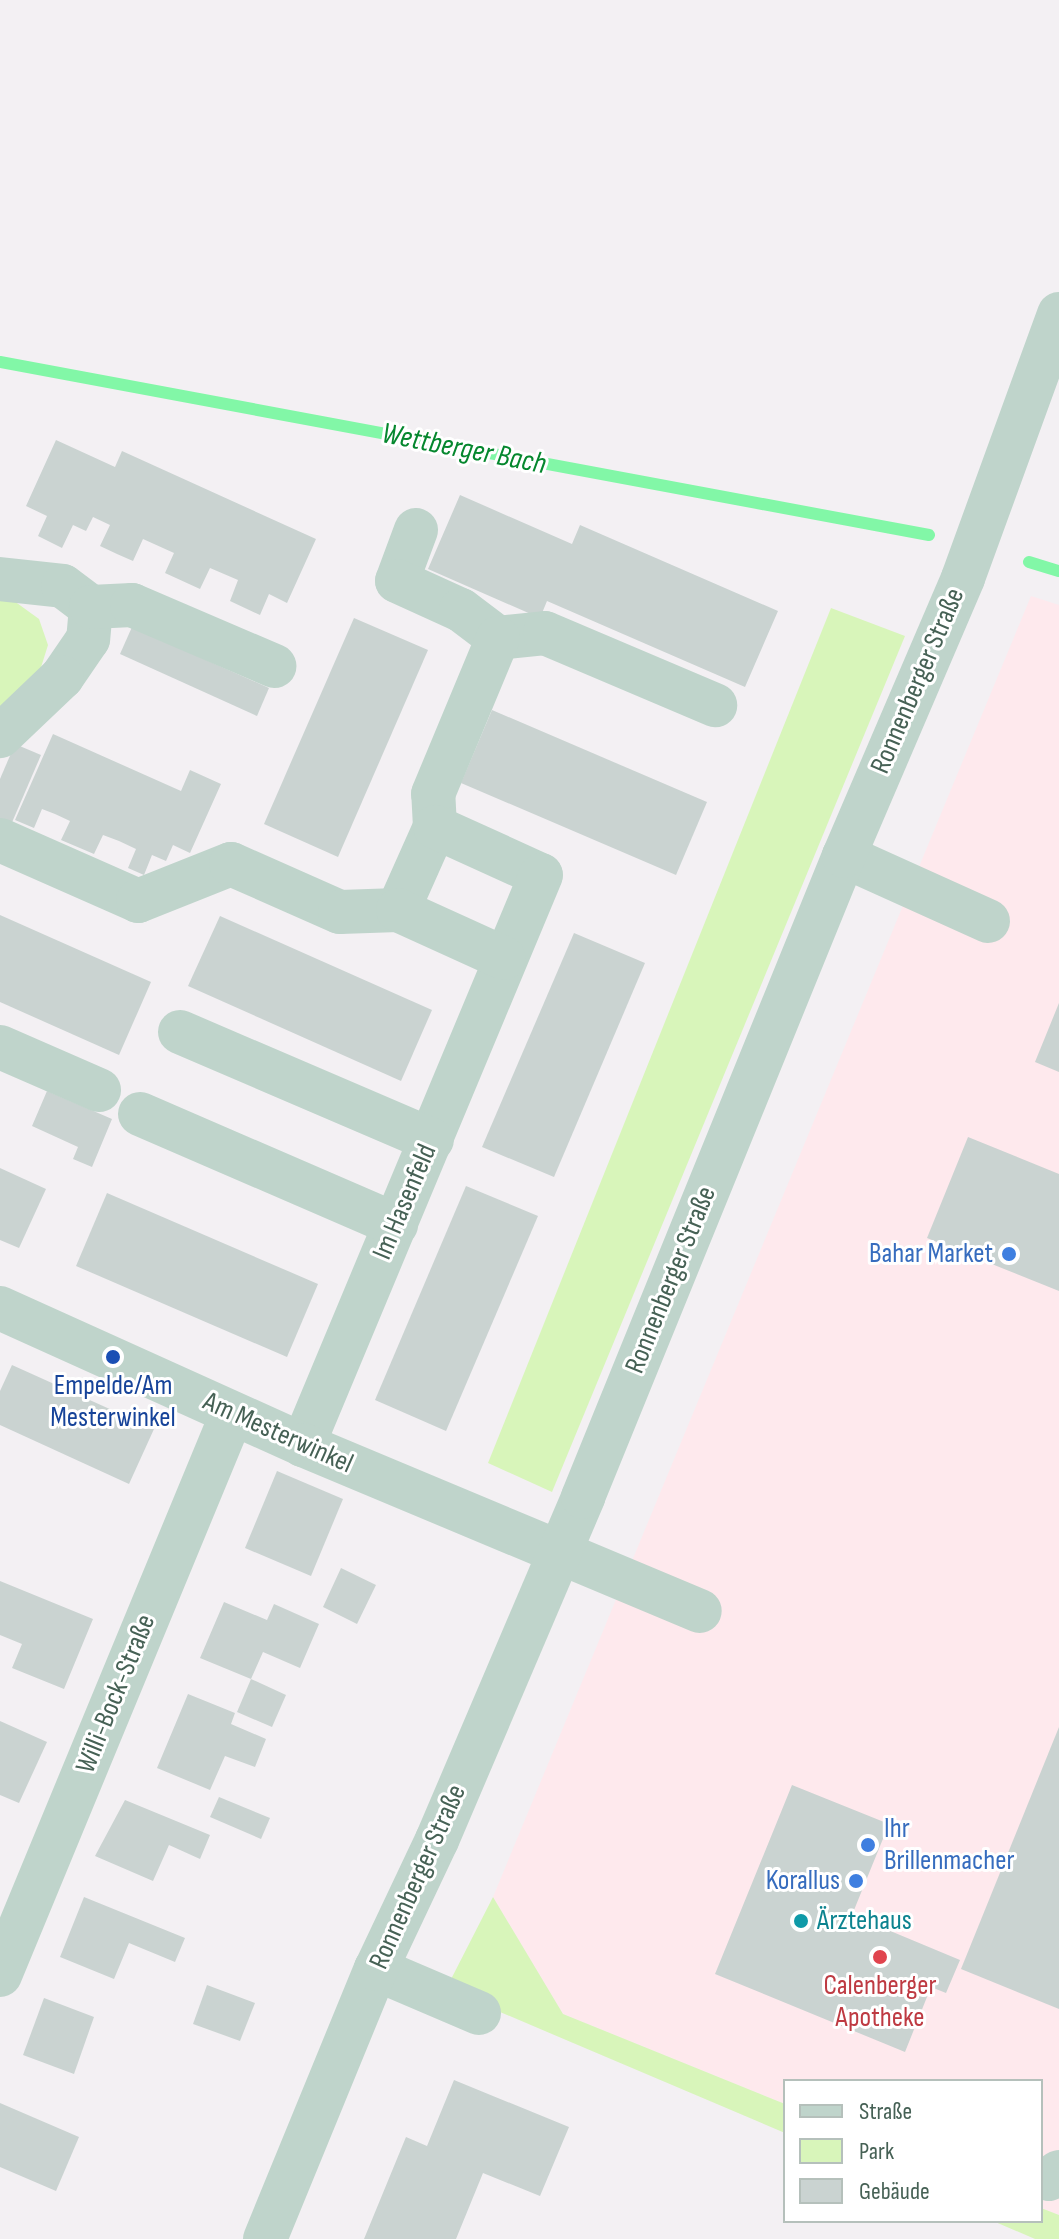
<!DOCTYPE html>
<meta charset="utf-8">
<style>
body{margin:0}
#map{position:relative;width:1059px;height:2239px;overflow:hidden;background:#f3f0f3;font-family:"Sofia Sans Condensed",sans-serif}
div>[style]{position:absolute}
.commercial>*{inset:0;background:#fee9ed}
.green>*{inset:0;background:#d8f5ba}
.stream>*{height:12px;margin:-6px;padding:0 6px;transform-origin:6px;border-radius:6px;background:#82f7a7}
.building>*{inset:0;background:#cad3d1}
.minor>*{height:44px;margin:-22px;padding:0 22px;transform-origin:22px;border-radius:22px;background:#bfd4cb}
.dots>*{width:22px;height:22px;translate:-50% -50%;box-sizing:border-box;border:4px solid #fff;border-radius:50%}
span{translate:-50% -50%;white-space:nowrap;text-align:center;line-height:1.15;-webkit-text-stroke:6px #fff;paint-order:stroke}
.street-label{font-size:28px;color:#466155}
.shop-label{font-size:28px;color:#366cbe}
.right{translate:-100% -50%;text-align:right}
.left{translate:0 -50%;text-align:left}
.transit-label{font-size:28px;color:#164399}
.culture-label{font-size:28px;color:#0d838f}
.health-label{font-size:28px;color:#be3a42}
.water-label{font-size:30px;color:#05872e;font-style:italic}
.legend{position:absolute;left:783px;top:2079px;width:260px;height:144px;box-sizing:border-box;background:#fff;border:2px solid #b5c0bb;margin:0;padding:10px 14px;list-style:none;font-size:24px;color:#466155}
.legend li{display:flex;align-items:center;gap:16px;height:40px}
.legend b{width:40px;border:2px solid #b5c0bb}
</style>
<div id="map">
<div class="commercial">
<i style="clip-path:polygon(1031px 596px,1059px 605px,1059px 2215px,1041px 2208px,1041px 2081px,785px 2081px,785px 2104px,563px 2014px,493px 1897px)"></i>
</div>
<div class="green">
<i style="clip-path:polygon(0 597px,10px 598px,39px 619px,48px 645px,37px 680px,0 711px)"></i>
<i style="clip-path:polygon(831px 608px,905px 636px,552px 1492px,488px 1463px)"></i>
<i style="clip-path:polygon(493px 1897px,563px 2014px,785px 2104px,785px 2133px,446px 1989px)"></i>
<i style="clip-path:polygon(1041px 2208px,1059px 2215px,1059px 2239px,1035px 2239px,993px 2221px,1041px 2221px)"></i>
</div>
<div class="stream">
<i style="left:0;top:362px;width:945px;rotate:10.55deg"></i>
<i style="left:1029px;top:562px;width:31px;rotate:17deg"></i>
</div>
<div class="building">
<i style="clip-path:polygon(56px 440px,115px 467px,122px 451px,316px 539px,287px 603px,269px 594px,260px 615px,230px 601px,238px 580px,210px 568px,200px 589px,165px 573px,174px 553px,143px 539px,133px 561px,117px 554px,100px 546px,110px 525px,93px 517px,86px 531px,73px 525px,62px 548px,38px 536px,47px 516px,26px 506px)"></i>
<i style="clip-path:polygon(460px 495px,572px 544px,580px 525px,778px 611px,745px 687px,547px 601px,540px 618px,428px 569px)"></i>
<i style="clip-path:polygon(354px 618px,428px 650px,338px 857px,264px 824px)"></i>
<i style="clip-path:polygon(132px 627px,269px 688px,257px 716px,120px 654px)"></i>
<i style="clip-path:polygon(492px 710px,707px 802px,676px 875px,461px 783px)"></i>
<i style="clip-path:polygon(53px 734px,181px 791px,190px 770px,221px 784px,190px 853px,173px 845px,166px 861px,152px 855px,144px 875px,128px 868px,136px 849px,119px 841px,103px 835px,94px 854px,61px 840px,70px 821px,55px 814px,42px 809px,34px 828px,15px 820px)"></i>
<i style="clip-path:polygon(15px 744px,41px 755px,7px 834px,0 831px,0 779px)"></i>
<i style="clip-path:polygon(0 915px,151px 982px,119px 1055px,0 1002px)"></i>
<i style="clip-path:polygon(220px 916px,432px 1010px,401px 1081px,188px 986px)"></i>
<i style="clip-path:polygon(574px 933px,645px 963px,554px 1177px,482px 1147px)"></i>
<i style="clip-path:polygon(1059px 1003px,1059px 1072px,1035px 1062px)"></i>
<i style="clip-path:polygon(47px 1091px,112px 1119px,92px 1167px,73px 1159px,78px 1147px,32px 1126px)"></i>
<i style="clip-path:polygon(968px 1137px,1059px 1174px,1059px 1291px,927px 1238px)"></i>
<i style="clip-path:polygon(0 1168px,46px 1189px,19px 1248px,0 1240px)"></i>
<i style="clip-path:polygon(466px 1186px,538px 1216px,446px 1431px,375px 1400px)"></i>
<i style="clip-path:polygon(107px 1193px,318px 1284px,287px 1357px,76px 1266px)"></i>
<i style="clip-path:polygon(12px 1365px,154px 1429px,129px 1484px,0 1425px,0 1391px)"></i>
<i style="clip-path:polygon(277px 1471px,343px 1499px,311px 1576px,245px 1548px)"></i>
<i style="clip-path:polygon(341px 1568px,376px 1585px,357px 1624px,323px 1607px)"></i>
<i style="clip-path:polygon(0 1581px,93px 1619px,64px 1689px,12px 1668px,22px 1644px,0 1635px)"></i>
<i style="clip-path:polygon(224px 1602px,267px 1620px,274px 1604px,319px 1624px,300px 1668px,263px 1652px,251px 1679px,200px 1658px)"></i>
<i style="clip-path:polygon(251px 1679px,286px 1695px,272px 1727px,237px 1712px)"></i>
<i style="clip-path:polygon(188px 1694px,235px 1713px,231px 1724px,266px 1739px,255px 1767px,225px 1756px,210px 1790px,157px 1768px)"></i>
<i style="clip-path:polygon(0 1721px,47px 1742px,19px 1803px,0 1795px)"></i>
<i style="clip-path:polygon(1059px 1727px,1059px 2009px,961px 1969px)"></i>
<i style="clip-path:polygon(792px 1785px,889px 1824px,852px 1915px,960px 1960px,946px 1993px,931px 1987px,905px 2052px,715px 1974px)"></i>
<i style="clip-path:polygon(219px 1797px,270px 1818px,261px 1839px,210px 1817px)"></i>
<i style="clip-path:polygon(125px 1800px,210px 1835px,200px 1859px,169px 1845px,153px 1881px,95px 1856px)"></i>
<i style="clip-path:polygon(84px 1897px,185px 1938px,175px 1962px,129px 1943px,114px 1979px,60px 1957px)"></i>
<i style="clip-path:polygon(207px 1985px,255px 2003px,240px 2041px,193px 2024px)"></i>
<i style="clip-path:polygon(44px 1998px,94px 2017px,74px 2074px,23px 2055px)"></i>
<i style="clip-path:polygon(454px 2080px,569px 2127px,540px 2196px,483px 2173px,456px 2239px,364px 2239px,406px 2137px,427px 2146px)"></i>
<i style="clip-path:polygon(0 2103px,79px 2137px,56px 2191px,0 2167px)"></i>
</div>
<div class="minor">
<i style="left:416px;top:530px;width:54px;rotate:110.4deg"></i>
<i style="left:397px;top:581px;width:70px;rotate:24.4deg"></i>
<i style="left:461px;top:610px;width:46px;rotate:37.1deg"></i>
<i style="left:498px;top:638px;width:47px;rotate:-6.1deg"></i>
<i style="left:545px;top:633px;width:185px;rotate:23deg"></i>
<i style="left:0;top:579px;width:63px;rotate:6.3deg"></i>
<i style="left:63px;top:586px;width:35px;rotate:37deg"></i>
<i style="left:91px;top:607px;width:32px;rotate:95deg"></i>
<i style="left:88px;top:639px;width:46px;rotate:124.4deg"></i>
<i style="left:62px;top:677px;width:86px;rotate:136.4deg"></i>
<i style="left:91px;top:607px;width:41px;rotate:-2.8deg"></i>
<i style="left:132px;top:605px;width:155px;rotate:23.2deg"></i>
<i style="left:435px;top:827px;width:33px;rotate:-93deg"></i>
<i style="left:433px;top:794px;width:169px;rotate:-67.4deg"></i>
<i style="left:0;top:840px;width:151px;rotate:23.8deg"></i>
<i style="left:138px;top:901px;width:100px;rotate:-21.7deg"></i>
<i style="left:231px;top:864px;width:119px;rotate:23.8deg"></i>
<i style="left:340px;top:912px;width:58px;rotate:-2deg"></i>
<i style="left:398px;top:910px;width:91px;rotate:-66deg"></i>
<i style="left:435px;top:827px;width:116px;rotate:24.4deg"></i>
<i style="left:541px;top:875px;width:618px;rotate:112.66deg"></i>
<i style="left:844px;top:856px;width:158px;rotate:24.3deg"></i>
<i style="left:398px;top:910px;width:116px;rotate:24.4deg"></i>
<i style="left:180px;top:1032px;width:274px;rotate:23.2deg"></i>
<i style="left:0;top:1047px;width:108px;rotate:23.5deg"></i>
<i style="left:140px;top:1114px;width:279px;rotate:23.4deg"></i>
<i style="left:0;top:1308px;width:333px;rotate:24.3deg"></i>
<i style="left:303px;top:1445px;width:430px;rotate:22.7deg"></i>
<i style="left:376px;top:1969px;width:112px;rotate:23.1deg"></i>
<i style="left:0;top:1975px;width:607px;rotate:-67.53deg"></i>
<i style="left:1049px;top:2179px;width:12px;rotate:-35deg"></i>
<i style="left:265px;top:2239px;width:292px;rotate:-67.7deg"></i>
<i style="left:376px;top:1969px;width:143px;rotate:-64.7deg"></i>
<i style="left:437px;top:1840px;width:373px;rotate:-66.9deg"></i>
<i style="left:583px;top:1497px;width:692px;rotate:-67.85deg"></i>
<i style="left:844px;top:856px;width:302px;rotate:-66.8deg"></i>
<i style="left:963px;top:578px;width:281px;rotate:-70deg"></i>
</div>
<div class="dots">
<i style="left:1009px;top:1254px;background:#3f7fe0"></i>
<i style="left:113px;top:1357px;background:#1a4fb4"></i>
<i style="left:868px;top:1845px;background:#3f7fe0"></i>
<i style="left:856px;top:1881px;background:#3f7fe0"></i>
<i style="left:801px;top:1921px;background:#0f9aa8"></i>
<i style="left:880px;top:1957px;background:#e0444e"></i>
</div>
<div class="street-label">
<span style="left:918px;top:681px;rotate:-67deg">Ronnenberger Straße</span>
<span style="left:405px;top:1202px;rotate:-67deg">Im Hasenfeld</span>
<span style="left:671px;top:1280px;rotate:-68deg">Ronnenberger Straße</span>
<span style="left:278px;top:1433px;rotate:24deg">Am Mesterwinkel</span>
<span style="left:116px;top:1694px;rotate:-68deg">Willi-Bock-Straße</span>
<span style="left:418px;top:1877px;rotate:-66deg">Ronnenberger Straße</span>
</div>
<div class="shop-label">
<span class="right" style="left:993px;top:1254px">Bahar Market</span>
<span class="left" style="left:884px;top:1845px">Ihr<br>Brillenmacher</span>
<span class="right" style="left:840px;top:1881px">Korallus</span>
</div>
<div class="transit-label">
<span style="left:113px;top:1402px">Empelde/Am<br>Mesterwinkel</span>
</div>
<div class="culture-label">
<span class="left" style="left:817px;top:1921px">Ärztehaus</span>
</div>
<div class="health-label">
<span style="left:880px;top:2002px">Calenberger<br>Apotheke</span>
</div>
<div class="water-label">
<span style="left:464px;top:449px;rotate:11deg">Wettberger Bach</span>
</div>
<ul class="legend">
<li><b style="height:10px;background:#bfd4cb"></b>Straße</li>
<li><b style="height:22px;background:#d8f5ba"></b>Park</li>
<li><b style="height:22px;background:#cad3d1"></b>Gebäude</li>
</ul>
</div>
